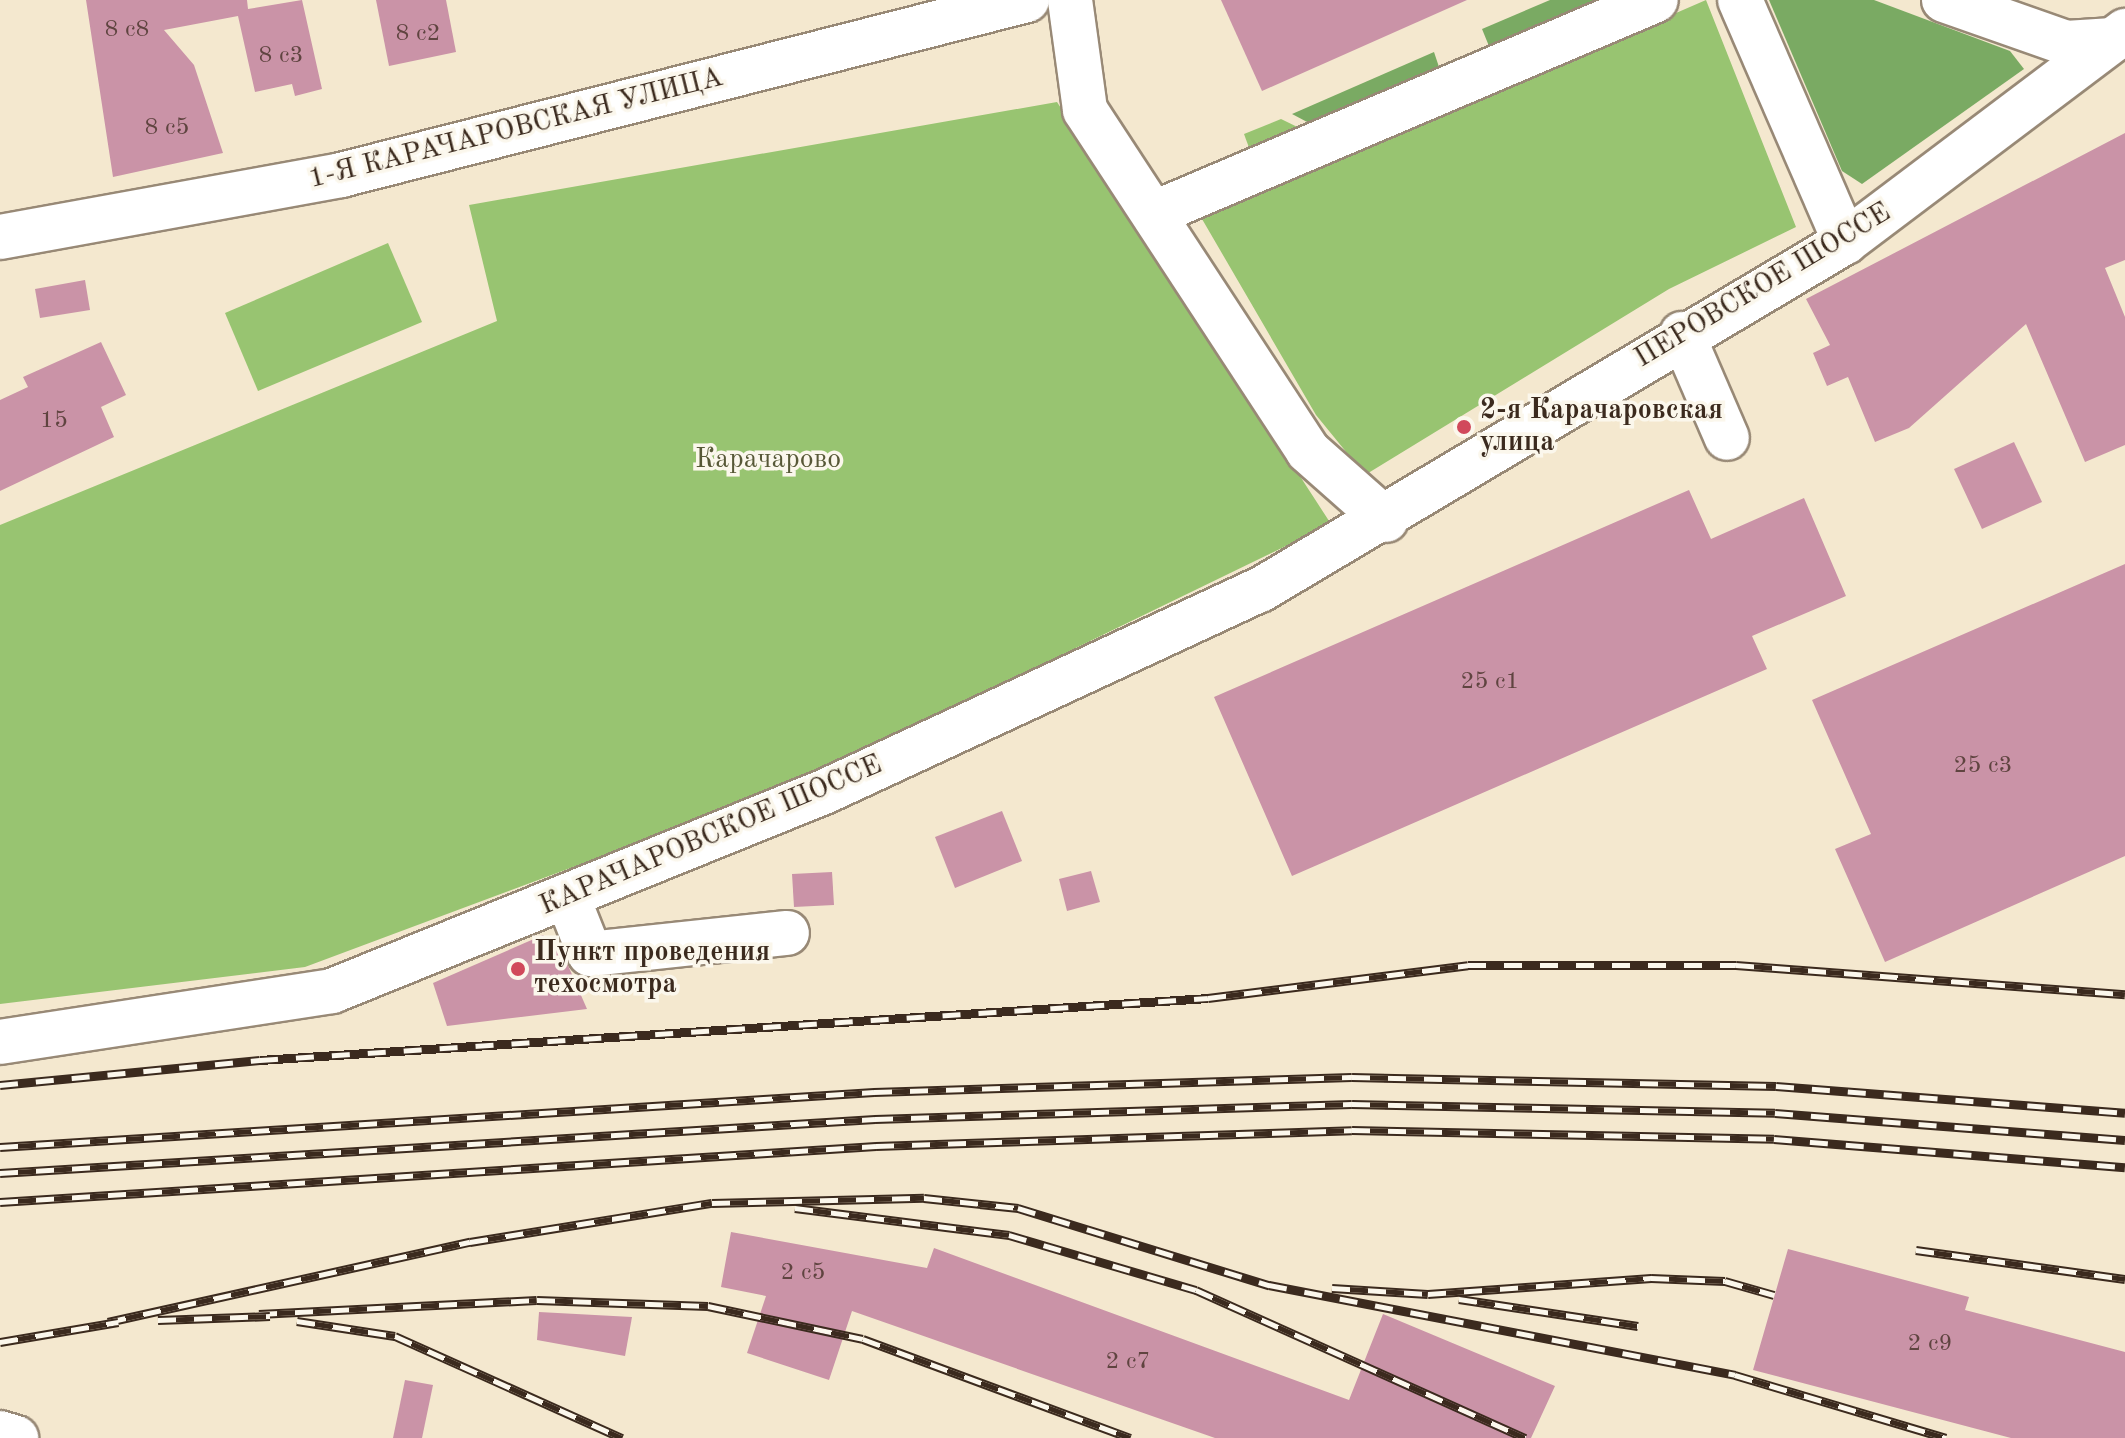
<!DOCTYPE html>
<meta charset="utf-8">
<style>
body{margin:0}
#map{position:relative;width:2125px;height:1438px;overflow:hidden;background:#f4e8cf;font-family:"Old Standard TT",serif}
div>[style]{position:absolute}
.green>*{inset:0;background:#98c471}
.forest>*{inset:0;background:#7aaa63}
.building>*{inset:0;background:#ca93a7}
.roads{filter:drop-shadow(2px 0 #988976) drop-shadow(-2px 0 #988976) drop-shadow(0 2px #988976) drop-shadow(0 -2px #988976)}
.minor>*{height:44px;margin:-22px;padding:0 22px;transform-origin:22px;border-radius:22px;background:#fff}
.rail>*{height:9px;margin-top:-4.5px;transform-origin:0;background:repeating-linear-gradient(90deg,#fbf7ec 0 18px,#3b2a1e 0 36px);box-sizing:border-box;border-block:2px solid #3b2a1e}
.dots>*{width:22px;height:22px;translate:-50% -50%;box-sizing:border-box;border:4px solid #fbf7ec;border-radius:50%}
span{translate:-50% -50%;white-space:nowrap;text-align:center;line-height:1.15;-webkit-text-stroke:7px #fbf7ec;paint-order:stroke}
.number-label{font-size:24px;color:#5f4440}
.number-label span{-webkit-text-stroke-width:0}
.street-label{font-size:28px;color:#3b2a1e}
.poi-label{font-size:28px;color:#3b2a1e;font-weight:700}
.left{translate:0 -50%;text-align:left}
.park-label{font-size:28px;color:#575837}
</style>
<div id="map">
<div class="green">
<i style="clip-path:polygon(1706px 0,1796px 227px,1669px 289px,1365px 475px,1316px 415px,1202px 219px)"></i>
<i style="clip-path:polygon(1057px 102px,1331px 524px,796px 784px,305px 967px,0 1004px,0 525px,497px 321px,469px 205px)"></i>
<i style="clip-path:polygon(1281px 119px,1318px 137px,1255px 164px,1244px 134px)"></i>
<i style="clip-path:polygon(388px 243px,422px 322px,258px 391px,225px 313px)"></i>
</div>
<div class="forest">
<i style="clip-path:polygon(1550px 0,1611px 0,1491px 51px,1482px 29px)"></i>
<i style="clip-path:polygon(1769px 0,1874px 0,2010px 51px,2024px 69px,1862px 184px,1842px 171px)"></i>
<i style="clip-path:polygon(1434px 52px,1440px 70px,1328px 133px,1292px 114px)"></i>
</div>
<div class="building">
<i style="clip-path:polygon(86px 0,247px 0,248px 9px,302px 0,322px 89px,295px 96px,292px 84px,255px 92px,238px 16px,164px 30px,194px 65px,223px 153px,113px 177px)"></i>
<i style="clip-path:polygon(376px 0,446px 0,456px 52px,389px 66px)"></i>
<i style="clip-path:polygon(1221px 0,1467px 0,1262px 91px)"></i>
<i style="clip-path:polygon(2125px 133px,2125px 260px,2105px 268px,2125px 317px,2125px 445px,2085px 462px,2026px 324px,1909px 428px,1875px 442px,1848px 377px,1827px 386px,1813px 353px,1830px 345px,1806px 299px)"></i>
<i style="clip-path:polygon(85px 280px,90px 310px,40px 318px,35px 289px)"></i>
<i style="clip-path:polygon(101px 342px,126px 395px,101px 407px,114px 437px,0 491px,0 400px,28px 387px,23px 377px)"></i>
<i style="clip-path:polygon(2014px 442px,2042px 502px,1982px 529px,1954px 469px)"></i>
<i style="clip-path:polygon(1689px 490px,1711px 539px,1804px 498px,1846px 596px,1752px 636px,1767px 669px,1292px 876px,1214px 697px)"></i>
<i style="clip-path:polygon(2125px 564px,2125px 856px,1885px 962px,1835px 849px,1871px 834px,1812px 700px)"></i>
<i style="clip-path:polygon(1002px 811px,1022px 861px,955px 888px,935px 837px)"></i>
<i style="clip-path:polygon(1091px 871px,1100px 902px,1067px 911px,1059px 879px)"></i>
<i style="clip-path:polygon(832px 872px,834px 905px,794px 907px,792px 874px)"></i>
<i style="clip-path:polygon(543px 935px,563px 954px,587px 1009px,447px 1026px,433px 983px)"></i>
<i style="clip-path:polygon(731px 1232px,927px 1268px,934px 1248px,1349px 1400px,1383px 1314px,1555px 1386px,1531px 1438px,1215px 1438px,852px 1311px,829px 1380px,747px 1353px,766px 1296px,721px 1287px)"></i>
<i style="clip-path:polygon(1788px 1249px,1969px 1297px,1965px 1310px,2125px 1352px,2125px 1438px,2011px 1438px,1753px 1370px)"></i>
<i style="clip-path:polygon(539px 1312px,632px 1317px,625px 1356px,537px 1340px)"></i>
<i style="clip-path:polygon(405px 1380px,433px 1385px,422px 1438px,393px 1438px)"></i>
</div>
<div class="roads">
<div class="minor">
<i style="left:1070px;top:0;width:111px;rotate:82.2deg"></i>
<i style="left:1085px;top:110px;width:407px;rotate:56.8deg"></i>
<i style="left:1308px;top:451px;width:104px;rotate:41.5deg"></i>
<i style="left:1740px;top:0;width:264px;rotate:66.5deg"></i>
<i style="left:1944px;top:0;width:129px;rotate:19.4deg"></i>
<i style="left:2066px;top:43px;width:47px;rotate:-3.7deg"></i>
<i style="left:1155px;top:213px;width:544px;rotate:-23.03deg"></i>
<i style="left:0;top:237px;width:347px;rotate:-10.3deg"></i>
<i style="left:341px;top:175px;width:708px;rotate:-14.31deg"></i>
<i style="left:1682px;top:334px;width:113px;rotate:66.6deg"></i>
<i style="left:567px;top:896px;width:62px;rotate:68.4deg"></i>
<i style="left:590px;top:954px;width:198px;rotate:-6.1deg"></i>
<i style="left:0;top:1042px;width:336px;rotate:-8.7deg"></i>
<i style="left:332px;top:991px;width:533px;rotate:-22.04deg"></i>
<i style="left:826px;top:791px;width:478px;rotate:-24.9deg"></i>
<i style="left:1260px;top:590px;width:681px;rotate:-30.75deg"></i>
<i style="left:1845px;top:242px;width:351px;rotate:-37deg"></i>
<i style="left:0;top:1433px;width:17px;rotate:17deg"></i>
</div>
</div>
<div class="rail">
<i style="left:0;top:1085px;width:261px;rotate:-5.5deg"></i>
<i style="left:260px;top:1060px;width:950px;rotate:-3.74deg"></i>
<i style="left:1208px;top:998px;width:262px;rotate:-7.2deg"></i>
<i style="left:1468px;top:965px;width:268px"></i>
<i style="left:1736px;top:965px;width:390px;rotate:4.3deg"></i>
<i style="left:0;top:1147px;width:876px;rotate:-3.6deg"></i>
<i style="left:874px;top:1092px;width:478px;rotate:-1.8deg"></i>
<i style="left:1352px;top:1077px;width:424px;rotate:1.2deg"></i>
<i style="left:1776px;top:1086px;width:350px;rotate:4.4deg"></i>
<i style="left:0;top:1173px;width:877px;rotate:-3.53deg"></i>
<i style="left:875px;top:1119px;width:477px;rotate:-1.8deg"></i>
<i style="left:1352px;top:1104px;width:423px;rotate:1.2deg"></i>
<i style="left:1775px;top:1113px;width:351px;rotate:4.4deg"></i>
<i style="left:0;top:1202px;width:878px;rotate:-3.66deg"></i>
<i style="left:876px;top:1146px;width:476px;rotate:-1.9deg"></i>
<i style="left:1352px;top:1130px;width:422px;rotate:1.2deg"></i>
<i style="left:1774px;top:1139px;width:352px;rotate:4.6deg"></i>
<i style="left:795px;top:1208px;width:216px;rotate:7.2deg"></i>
<i style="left:1009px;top:1235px;width:195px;rotate:16.4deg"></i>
<i style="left:1196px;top:1290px;width:361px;rotate:24.2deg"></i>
<i style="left:1916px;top:1250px;width:211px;rotate:7.9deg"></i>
<i style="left:1332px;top:1288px;width:96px;rotate:3.6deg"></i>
<i style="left:1428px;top:1294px;width:224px;rotate:-4.1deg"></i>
<i style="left:1651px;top:1278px;width:74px;rotate:2.3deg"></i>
<i style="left:1725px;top:1281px;width:51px;rotate:15.9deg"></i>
<i style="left:1459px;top:1299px;width:181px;rotate:8.6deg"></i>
<i style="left:259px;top:1314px;width:278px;rotate:-2.9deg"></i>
<i style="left:537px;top:1300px;width:171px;rotate:2deg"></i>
<i style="left:708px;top:1306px;width:158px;rotate:12deg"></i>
<i style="left:863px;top:1339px;width:285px;rotate:20.3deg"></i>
<i style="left:158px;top:1320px;width:112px;rotate:-2deg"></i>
<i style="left:297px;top:1321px;width:99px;rotate:8.7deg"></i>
<i style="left:395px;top:1336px;width:249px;rotate:24.2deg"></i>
<i style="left:108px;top:1322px;width:371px;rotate:-12.5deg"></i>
<i style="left:470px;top:1242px;width:245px;rotate:-9.2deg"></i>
<i style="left:712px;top:1203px;width:212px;rotate:-1.4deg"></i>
<i style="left:924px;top:1198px;width:95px;rotate:6.1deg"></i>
<i style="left:1018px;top:1208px;width:263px;rotate:17.1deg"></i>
<i style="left:1269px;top:1285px;width:475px;rotate:10.9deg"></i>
<i style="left:1735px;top:1375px;width:220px;rotate:16.6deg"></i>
<i style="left:0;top:1342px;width:120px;rotate:-9.6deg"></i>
</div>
<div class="dots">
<i style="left:1464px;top:427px;background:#d1495b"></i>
<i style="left:518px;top:969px;background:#d1495b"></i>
</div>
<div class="number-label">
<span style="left:127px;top:31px">8 с8</span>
<span style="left:418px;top:35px">8 с2</span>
<span style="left:281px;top:57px">8 с3</span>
<span style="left:167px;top:129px">8 с5</span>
<span style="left:54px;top:422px">15</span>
<span style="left:1490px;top:683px">25 с1</span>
<span style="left:1983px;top:767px">25 с3</span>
<span style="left:803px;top:1274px">2 с5</span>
<span style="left:1930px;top:1345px">2 с9</span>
<span style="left:1128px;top:1363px">2 с7</span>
</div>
<div class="street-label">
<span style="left:516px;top:129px;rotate:-14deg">1-Я КАРАЧАРОВСКАЯ УЛИЦА</span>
<span style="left:1763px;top:286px;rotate:-31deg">ПЕРОВСКОЕ ШОССЕ</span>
<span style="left:711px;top:836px;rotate:-23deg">КАРАЧАРОВСКОЕ ШОССЕ</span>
</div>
<div class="poi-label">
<span class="left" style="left:1480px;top:427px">2-я Карачаровская<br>улица</span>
<span class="left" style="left:534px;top:969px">Пункт проведения<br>техосмотра</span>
</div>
<div class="park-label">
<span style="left:768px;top:460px">Карачарово</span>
</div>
</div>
